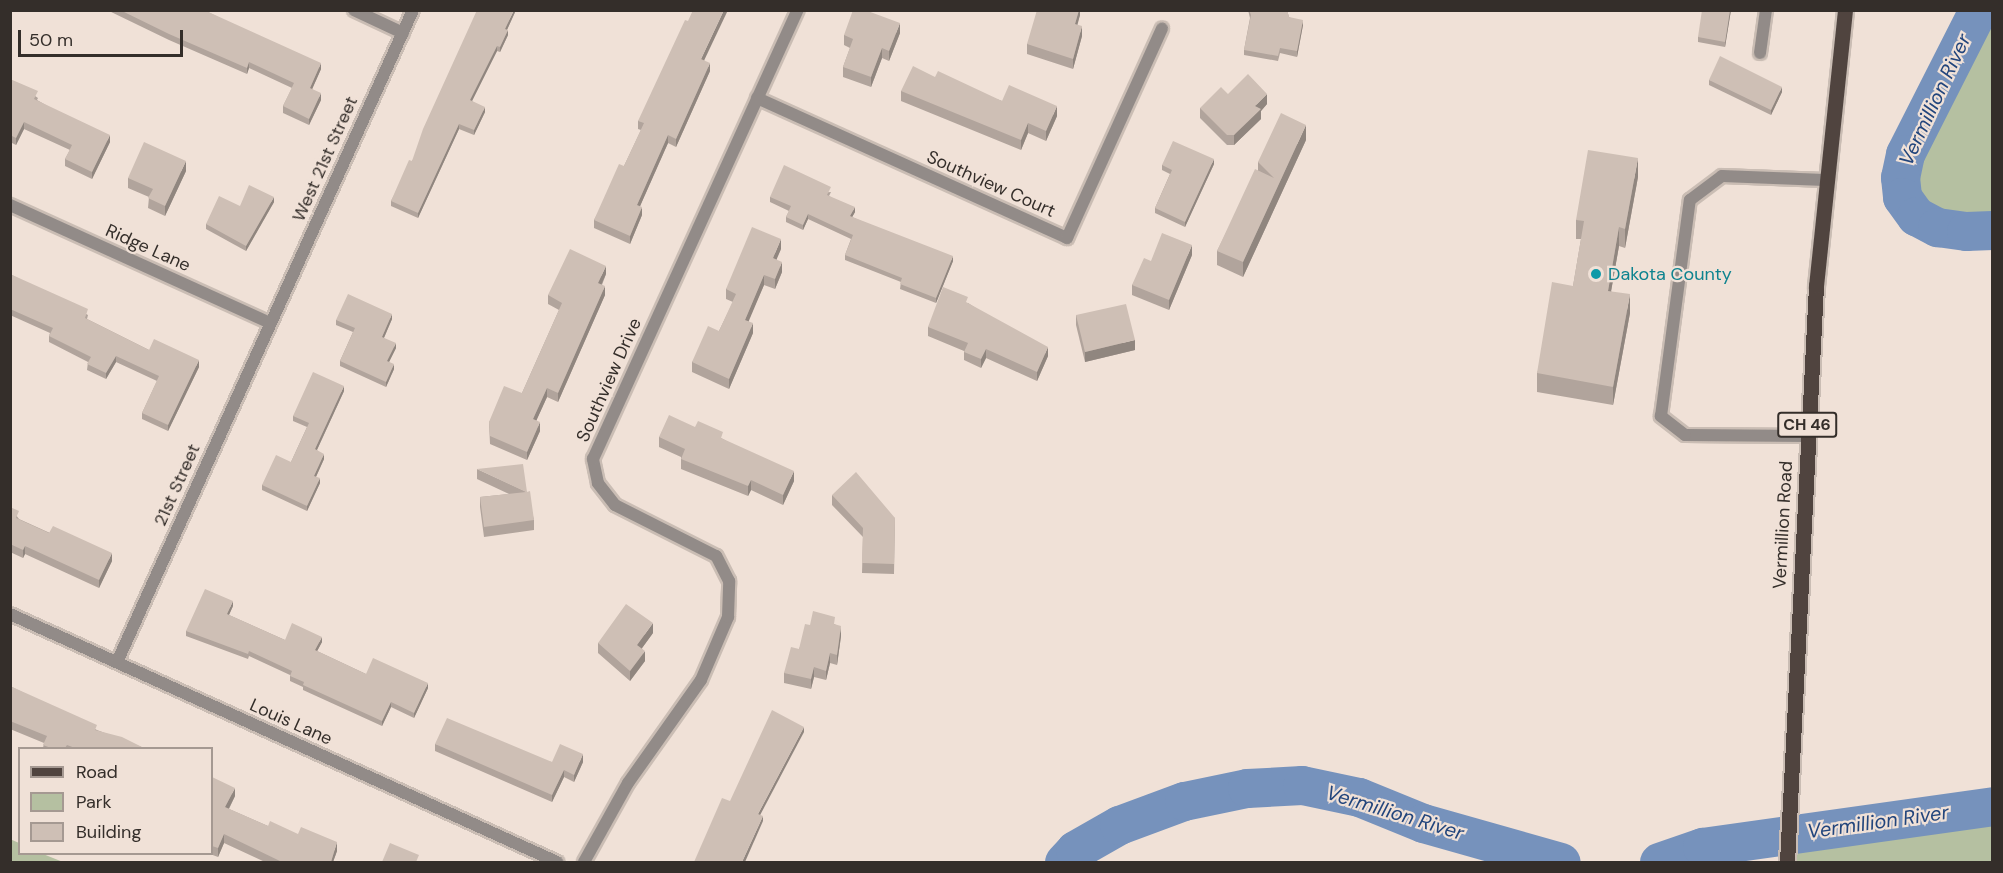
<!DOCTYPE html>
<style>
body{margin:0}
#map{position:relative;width:2003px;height:873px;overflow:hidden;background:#f0e1d7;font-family:"DM Sans",sans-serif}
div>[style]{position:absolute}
.green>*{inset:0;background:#b5c0a1}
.river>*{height:39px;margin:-19.5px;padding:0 19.5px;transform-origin:19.5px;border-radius:19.5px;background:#7692bc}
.roads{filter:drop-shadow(2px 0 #cabdb4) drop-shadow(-2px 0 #cabdb4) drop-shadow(0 2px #cabdb4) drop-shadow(0 -2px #cabdb4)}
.service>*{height:12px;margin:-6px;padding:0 6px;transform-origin:6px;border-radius:6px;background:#928b88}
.minor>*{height:12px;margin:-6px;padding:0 6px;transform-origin:6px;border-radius:6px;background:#928b88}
.primary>*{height:15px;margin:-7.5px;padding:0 7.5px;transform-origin:7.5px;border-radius:7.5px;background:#50443f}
.wall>*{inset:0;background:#b1a49c}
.shaded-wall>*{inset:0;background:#90867f}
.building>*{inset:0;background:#cebfb5}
.dots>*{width:16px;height:16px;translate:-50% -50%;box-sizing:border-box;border:3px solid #f0e1d7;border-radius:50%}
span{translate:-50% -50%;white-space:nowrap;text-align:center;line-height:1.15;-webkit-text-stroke:4.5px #f0e1d7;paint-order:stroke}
.shield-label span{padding:2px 4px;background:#f0e1d7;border:2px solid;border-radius:4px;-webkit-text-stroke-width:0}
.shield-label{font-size:16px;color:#342e2a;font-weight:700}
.street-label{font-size:18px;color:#342e2a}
.culture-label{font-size:18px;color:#0d838f}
.left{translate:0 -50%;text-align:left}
.water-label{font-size:20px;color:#22457c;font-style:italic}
.frame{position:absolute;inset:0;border:12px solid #342e2a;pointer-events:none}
.legend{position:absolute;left:18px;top:747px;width:195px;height:108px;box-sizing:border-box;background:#f0e1d7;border:2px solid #a59992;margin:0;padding:8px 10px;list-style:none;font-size:18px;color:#342e2a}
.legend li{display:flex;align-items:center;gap:12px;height:30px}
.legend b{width:30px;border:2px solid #a59992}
.scale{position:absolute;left:18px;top:30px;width:165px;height:27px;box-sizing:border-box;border:3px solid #342e2a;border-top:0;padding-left:8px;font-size:18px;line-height:21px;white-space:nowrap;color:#342e2a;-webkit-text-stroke:4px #f0e1d7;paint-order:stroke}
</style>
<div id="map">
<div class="green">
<i style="clip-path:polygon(1978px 11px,1992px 11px,1992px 230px,1966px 231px,1937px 227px,1916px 216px,1902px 197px,1900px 177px,1905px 154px)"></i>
<i style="clip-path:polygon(1992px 806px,1992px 862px,1787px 862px,1788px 833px)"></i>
<i style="clip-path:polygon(10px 839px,19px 843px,20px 854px,43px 854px,63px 862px,11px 862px)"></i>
</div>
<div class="river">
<i style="left:1978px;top:10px;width:161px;rotate:116.9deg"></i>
<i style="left:1905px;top:154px;width:24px;rotate:102deg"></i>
<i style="left:1900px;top:177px;width:20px;rotate:84deg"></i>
<i style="left:1902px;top:197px;width:24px;rotate:54deg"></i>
<i style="left:1916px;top:216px;width:24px;rotate:28deg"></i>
<i style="left:1937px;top:227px;width:29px;rotate:8deg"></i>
<i style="left:1966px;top:231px;width:26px;rotate:-2deg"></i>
<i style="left:1064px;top:862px;width:16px;rotate:-47deg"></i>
<i style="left:1075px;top:850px;width:51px;rotate:-29.6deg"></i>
<i style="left:1119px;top:825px;width:69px;rotate:-20.3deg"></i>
<i style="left:1184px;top:801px;width:64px;rotate:-11.7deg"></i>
<i style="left:1247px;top:788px;width:55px;rotate:-3.1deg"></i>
<i style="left:1302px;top:785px;width:58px;rotate:11.9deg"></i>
<i style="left:1359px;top:797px;width:69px;rotate:22.1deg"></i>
<i style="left:1423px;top:823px;width:143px;rotate:15.8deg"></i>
<i style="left:1659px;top:862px;width:46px;rotate:-19.2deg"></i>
<i style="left:1702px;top:847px;width:293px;rotate:-8deg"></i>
</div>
<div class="roads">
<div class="service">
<i style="left:1760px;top:53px;width:43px;rotate:-82.1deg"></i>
<i style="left:1807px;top:436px;width:122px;rotate:-179.5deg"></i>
<i style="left:1685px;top:435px;width:31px;rotate:-142deg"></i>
<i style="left:1661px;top:416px;width:218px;rotate:-82.4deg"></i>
<i style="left:1690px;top:200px;width:40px;rotate:-37deg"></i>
<i style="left:1722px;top:176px;width:103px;rotate:2.2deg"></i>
</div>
<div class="minor">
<i style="left:354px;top:10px;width:54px;rotate:25.1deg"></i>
<i style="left:757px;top:98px;width:340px;rotate:24.3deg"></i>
<i style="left:1067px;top:238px;width:230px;rotate:-65.6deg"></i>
<i style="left:10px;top:205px;width:286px;rotate:24.4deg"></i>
<i style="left:10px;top:614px;width:601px;rotate:24.39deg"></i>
<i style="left:117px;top:662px;width:716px;rotate:-65.58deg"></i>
<i style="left:584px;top:862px;width:90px;rotate:-60.9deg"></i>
<i style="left:628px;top:783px;width:126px;rotate:-54.7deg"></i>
<i style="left:701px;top:680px;width:69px;rotate:-66.8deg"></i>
<i style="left:728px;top:617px;width:36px;rotate:-88deg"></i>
<i style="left:729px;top:581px;width:28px;rotate:-117deg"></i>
<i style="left:716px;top:556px;width:113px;rotate:-153.2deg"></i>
<i style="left:615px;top:505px;width:28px;rotate:-128deg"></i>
<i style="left:598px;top:483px;width:25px;rotate:-102deg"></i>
<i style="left:593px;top:459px;width:494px;rotate:-65.5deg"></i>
</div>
<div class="primary">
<i style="left:1787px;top:862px;width:577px;rotate:-87.12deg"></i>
<i style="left:1816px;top:286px;width:278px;rotate:-84deg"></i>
</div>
</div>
<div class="wall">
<i style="clip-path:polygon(107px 10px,204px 10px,321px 69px,312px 89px,321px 100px,309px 125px,283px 113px,283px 106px,292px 88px,249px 68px,247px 74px,169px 40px)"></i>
<i style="clip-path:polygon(516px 10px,507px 30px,508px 35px,500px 52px,497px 51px,472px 101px,485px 112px,474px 135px,459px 129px,418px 218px,391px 206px,391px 201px,412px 161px)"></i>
<i style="clip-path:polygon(1080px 10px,1080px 15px,1077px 24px,1082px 36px,1073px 69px,1027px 54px,1027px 44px)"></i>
<i style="clip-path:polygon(1248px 10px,1287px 10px,1289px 17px,1303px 25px,1297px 57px,1280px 53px,1278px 61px,1244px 55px,1244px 50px,1250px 18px)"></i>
<i style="clip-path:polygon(1731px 10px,1725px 47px,1698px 42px,1698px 37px)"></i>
<i style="clip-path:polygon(900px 33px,889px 61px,882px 58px,871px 87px,843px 77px,843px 67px,850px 48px,844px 45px,844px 35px)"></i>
<i style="clip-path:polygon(704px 60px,710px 71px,676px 147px,668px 143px,640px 206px,642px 215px,630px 244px,594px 228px,594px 220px,624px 166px,641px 130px,638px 129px,638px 121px)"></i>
<i style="clip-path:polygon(935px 77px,1002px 101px,1057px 116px,1046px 141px,1028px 133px,1021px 150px,901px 101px,901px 91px)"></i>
<i style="clip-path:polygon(10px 79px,38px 98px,37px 100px,110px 142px,92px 179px,65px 166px,65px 159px,70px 150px,24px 129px,16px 145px,10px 142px)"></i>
<i style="clip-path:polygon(1709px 80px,1782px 92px,1771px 115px,1709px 85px)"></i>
<i style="clip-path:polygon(1267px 104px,1261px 111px,1261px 119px,1234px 145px,1227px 145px,1200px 118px,1200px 108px)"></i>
<i style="clip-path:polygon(1306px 140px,1243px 277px,1217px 265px,1217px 251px,1258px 170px,1258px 162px)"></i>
<i style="clip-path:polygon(1214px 164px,1185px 227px,1155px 213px,1155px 208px,1170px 174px,1162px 170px,1162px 165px)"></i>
<i style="clip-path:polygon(186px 171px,165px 216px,148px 208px,149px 197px,128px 188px,128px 178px)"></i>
<i style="clip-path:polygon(1638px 177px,1625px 248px,1619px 246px,1611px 291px,1630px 313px,1613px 405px,1537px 392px,1537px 373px,1573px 286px,1581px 239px,1576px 239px,1576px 220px)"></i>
<i style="clip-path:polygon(831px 192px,829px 196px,855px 212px,852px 217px,953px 261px,936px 303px,900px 289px,901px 282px,845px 260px,845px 255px,851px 239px,808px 219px,803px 230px,786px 222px,786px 217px,789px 211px,770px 202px,770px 197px)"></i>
<i style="clip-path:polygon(274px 202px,246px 251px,206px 229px,206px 224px,240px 206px)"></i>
<i style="clip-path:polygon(781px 249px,776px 259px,782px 272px,775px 289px,764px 285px,748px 321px,753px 333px,729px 389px,692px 372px,692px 362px,719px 331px,733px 302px,726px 299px,726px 289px)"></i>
<i style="clip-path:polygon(1192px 255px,1169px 310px,1132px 295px,1132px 285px,1151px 261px)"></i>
<i style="clip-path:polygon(10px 274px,88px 315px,87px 319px,149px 350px,199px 367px,168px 431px,142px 419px,142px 413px,157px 381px,116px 362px,106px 379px,87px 370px,88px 362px,49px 342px,49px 336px,50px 333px,10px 315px)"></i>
<i style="clip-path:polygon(606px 274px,602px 285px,605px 295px,558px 402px,547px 397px,536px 421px,540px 431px,527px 460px,490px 444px,489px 422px,522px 393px,559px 310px,548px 304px,548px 295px)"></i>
<i style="clip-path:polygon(968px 303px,1048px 356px,1037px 381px,986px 358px,981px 368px,964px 360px,964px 351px,928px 336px,928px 327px)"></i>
<i style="clip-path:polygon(1076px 315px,1135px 350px,1085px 362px,1076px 325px)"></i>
<i style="clip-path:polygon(392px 319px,384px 338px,396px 348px,389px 362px,394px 369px,386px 387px,340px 366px,340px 361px,353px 332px,336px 325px,336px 320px)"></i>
<i style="clip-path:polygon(344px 391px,317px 450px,324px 459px,316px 477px,320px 483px,307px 511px,262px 490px,262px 485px,291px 462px,307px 427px,293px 421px,293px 416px)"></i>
<i style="clip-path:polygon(695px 427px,723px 439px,794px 481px,783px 505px,751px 490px,748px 496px,681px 469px,681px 457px,659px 447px,659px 437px)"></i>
<i style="clip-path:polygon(477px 469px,527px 492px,534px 520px,534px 530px,484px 537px,480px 507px,480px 497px,509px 494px,477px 479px)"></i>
<i style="clip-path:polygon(832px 495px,895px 518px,894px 574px,862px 573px,863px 537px,832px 505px)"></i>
<i style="clip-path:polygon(10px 507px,19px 519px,112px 561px,99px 588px,25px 554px,23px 558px,10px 552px)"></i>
<i style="clip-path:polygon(233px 606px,229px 615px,285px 640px,322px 642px,317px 651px,366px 674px,428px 688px,414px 718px,391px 707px,382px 726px,303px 690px,303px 687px,290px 681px,290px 675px,249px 656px,248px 659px,186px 636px,186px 631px)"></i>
<i style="clip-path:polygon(835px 624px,841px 636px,837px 665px,830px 663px,826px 680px,814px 677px,811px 689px,784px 683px,784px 673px,799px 649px,810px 625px)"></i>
<i style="clip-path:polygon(653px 633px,642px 648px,645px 661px,630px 681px,598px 653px,598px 643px)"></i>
<i style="clip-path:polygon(10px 686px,97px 730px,144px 748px,43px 748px,44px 743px,10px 729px)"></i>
<i style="clip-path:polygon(435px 744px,552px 762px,583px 762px,574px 782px,564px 777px,552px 802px,435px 751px)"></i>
<i style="clip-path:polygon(212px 777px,235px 796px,229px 809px,268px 826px,337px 851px,333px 862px,265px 862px,224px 843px,218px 857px,210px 854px,212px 854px)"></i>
</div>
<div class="shaded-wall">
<i style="clip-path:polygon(514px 10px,516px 10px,505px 34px,505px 29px)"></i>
<i style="clip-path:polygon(724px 10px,728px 10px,701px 67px,701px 59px)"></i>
<i style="clip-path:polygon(1079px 10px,1080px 10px,1080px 15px,1075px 34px,1075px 24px)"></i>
<i style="clip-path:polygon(1730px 10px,1731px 10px,1725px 47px,1725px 42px)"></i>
<i style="clip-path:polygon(1303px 20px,1303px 25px,1297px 57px,1297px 51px)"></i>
<i style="clip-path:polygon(900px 23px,900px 33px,889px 61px,889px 51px)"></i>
<i style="clip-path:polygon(1082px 26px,1082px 36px,1073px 69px,1073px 59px)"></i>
<i style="clip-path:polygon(508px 30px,508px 35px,500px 52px,500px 47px)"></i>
<i style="clip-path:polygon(497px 46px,497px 51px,470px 105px,470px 100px)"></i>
<i style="clip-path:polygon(882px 48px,882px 58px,871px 87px,871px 77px)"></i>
<i style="clip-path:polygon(249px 62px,249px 68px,247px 74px,247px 68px)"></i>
<i style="clip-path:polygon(321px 63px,321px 69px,310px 94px,310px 88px)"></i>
<i style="clip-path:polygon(710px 63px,710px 71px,676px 147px,676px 139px)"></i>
<i style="clip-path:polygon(1782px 87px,1782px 92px,1771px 115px,1771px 110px)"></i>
<i style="clip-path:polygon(321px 93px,321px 100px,309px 125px,309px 119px)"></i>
<i style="clip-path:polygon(1267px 94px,1267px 104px,1261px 111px,1261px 119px,1234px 145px,1234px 135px,1255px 106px)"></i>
<i style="clip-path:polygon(1057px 106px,1057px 116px,1046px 141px,1046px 131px)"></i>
<i style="clip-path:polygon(485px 107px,485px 112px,474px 135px,474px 130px)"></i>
<i style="clip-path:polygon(24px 122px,24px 129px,16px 145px,16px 138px)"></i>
<i style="clip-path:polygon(1028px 123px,1028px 133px,1021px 150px,1021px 140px)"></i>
<i style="clip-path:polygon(459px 124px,459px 129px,418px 218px,418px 213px)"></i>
<i style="clip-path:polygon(1306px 125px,1306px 140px,1243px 277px,1243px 262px)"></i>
<i style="clip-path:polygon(110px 135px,110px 142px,92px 179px,92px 172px)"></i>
<i style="clip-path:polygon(668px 135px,668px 143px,637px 213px,637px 205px)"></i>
<i style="clip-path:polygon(1638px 158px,1638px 177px,1625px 248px,1625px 229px)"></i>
<i style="clip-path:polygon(1214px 159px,1214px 164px,1185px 227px,1185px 222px)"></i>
<i style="clip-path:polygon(186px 161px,186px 171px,165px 216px,165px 206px)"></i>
<i style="clip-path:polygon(274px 197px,274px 202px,246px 251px,246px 246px)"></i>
<i style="clip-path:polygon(642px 207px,642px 215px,630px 244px,630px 236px)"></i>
<i style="clip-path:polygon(855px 207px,855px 212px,850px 221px,850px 216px)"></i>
<i style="clip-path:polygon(808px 214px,808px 219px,803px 230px,803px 225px)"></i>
<i style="clip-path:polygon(1619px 227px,1619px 246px,1608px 309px,1608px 291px)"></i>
<i style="clip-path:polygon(781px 239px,781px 249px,773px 268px,773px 258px)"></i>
<i style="clip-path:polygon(1192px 245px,1192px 255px,1169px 310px,1169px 300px)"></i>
<i style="clip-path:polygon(953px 256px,953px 261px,936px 303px,936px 298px)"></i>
<i style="clip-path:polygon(782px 262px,782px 272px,775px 289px,775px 279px)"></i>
<i style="clip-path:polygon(606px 266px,606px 274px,598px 292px,598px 283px)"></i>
<i style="clip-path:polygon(764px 275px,764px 285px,745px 330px,745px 320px)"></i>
<i style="clip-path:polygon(605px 286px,605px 295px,558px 402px,558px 393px)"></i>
<i style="clip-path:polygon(1630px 294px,1630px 313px,1613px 405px,1613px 387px)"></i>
<i style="clip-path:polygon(392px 314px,392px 319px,382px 342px,382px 337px)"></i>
<i style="clip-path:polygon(753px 323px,753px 333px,729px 389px,729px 379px)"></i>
<i style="clip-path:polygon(1135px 340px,1135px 350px,1085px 362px,1085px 352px)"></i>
<i style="clip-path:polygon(396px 343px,396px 348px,387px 366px,387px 361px)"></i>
<i style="clip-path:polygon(1048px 347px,1048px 356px,1037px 381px,1037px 372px)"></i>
<i style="clip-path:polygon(986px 349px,986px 358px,981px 368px,981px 359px)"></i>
<i style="clip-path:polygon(116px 356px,116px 362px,106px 379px,106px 373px)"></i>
<i style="clip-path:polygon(199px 360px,199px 367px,168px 431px,168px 425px)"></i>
<i style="clip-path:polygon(394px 364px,394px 369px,386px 387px,386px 382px)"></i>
<i style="clip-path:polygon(344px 386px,344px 391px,315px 454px,315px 449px)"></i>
<i style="clip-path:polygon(547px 388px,547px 397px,533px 428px,533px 419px)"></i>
<i style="clip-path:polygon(540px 422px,540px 431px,527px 460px,527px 452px)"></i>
<i style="clip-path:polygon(324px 454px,324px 459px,314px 481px,314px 476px)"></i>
<i style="clip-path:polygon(794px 471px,794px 481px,783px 505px,783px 495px)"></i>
<i style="clip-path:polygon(320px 478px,320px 483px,307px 511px,307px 506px)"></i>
<i style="clip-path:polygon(751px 480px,751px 490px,748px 496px,748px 486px)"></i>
<i style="clip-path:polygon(25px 546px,25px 554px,23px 558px,23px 550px)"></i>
<i style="clip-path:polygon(112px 553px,112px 561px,99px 588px,99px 580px)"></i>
<i style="clip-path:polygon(233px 601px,233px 606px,227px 619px,227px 614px)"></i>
<i style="clip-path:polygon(653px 623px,653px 633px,637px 655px,637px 645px)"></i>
<i style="clip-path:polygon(841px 626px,841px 636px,837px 665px,837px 655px)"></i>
<i style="clip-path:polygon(322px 637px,322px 642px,315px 655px,315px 650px)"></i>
<i style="clip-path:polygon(645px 651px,645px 661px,630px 681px,630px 671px)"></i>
<i style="clip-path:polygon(830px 653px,830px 663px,826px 680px,826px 671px)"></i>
<i style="clip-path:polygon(814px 667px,814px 677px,811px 689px,811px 679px)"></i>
<i style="clip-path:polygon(428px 683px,428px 688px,414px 718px,414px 713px)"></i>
<i style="clip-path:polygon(391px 702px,391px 707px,382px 726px,382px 721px)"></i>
<i style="clip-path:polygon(804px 727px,804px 732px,758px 819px,758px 814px)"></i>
<i style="clip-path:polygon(583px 754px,583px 762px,574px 782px,574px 775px)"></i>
<i style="clip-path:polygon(564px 770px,564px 777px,552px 802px,552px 795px)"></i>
<i style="clip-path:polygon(235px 788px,235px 796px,225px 816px,225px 807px)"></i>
<i style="clip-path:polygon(763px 816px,763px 821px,745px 862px,742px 862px)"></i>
<i style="clip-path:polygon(224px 834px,224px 843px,218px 857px,218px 848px)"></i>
<i style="clip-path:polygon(337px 842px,337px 851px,333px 862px,331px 862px)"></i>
</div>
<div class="building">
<i style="clip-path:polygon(120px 10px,204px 10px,321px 63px,310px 88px,321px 93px,309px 119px,283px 106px,294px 83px,249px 62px,247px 68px,169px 34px)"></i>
<i style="clip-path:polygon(477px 10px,514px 10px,505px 29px,508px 30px,500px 47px,497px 46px,470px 100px,485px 107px,474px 130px,459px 124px,418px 213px,391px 201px,409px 160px,412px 161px,423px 129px)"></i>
<i style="clip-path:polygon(693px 10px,724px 10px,701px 59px,710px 63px,676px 139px,668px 135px,637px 205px,642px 207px,630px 236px,594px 220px,619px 164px,624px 166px,644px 123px,638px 121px,685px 20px,688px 21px)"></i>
<i style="clip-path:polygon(853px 10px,865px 10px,900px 23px,889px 51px,882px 48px,871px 77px,843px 67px,853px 39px,844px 35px)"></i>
<i style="clip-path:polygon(1037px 10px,1079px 10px,1075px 24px,1082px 26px,1073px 59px,1027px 44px)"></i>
<i style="clip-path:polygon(1249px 10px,1287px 10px,1289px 17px,1303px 20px,1297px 51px,1280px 48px,1278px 56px,1244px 50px,1251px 15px)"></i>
<i style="clip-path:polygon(1702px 10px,1730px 10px,1725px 42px,1698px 37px)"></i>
<i style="clip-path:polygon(1720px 56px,1782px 87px,1771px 110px,1709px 80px)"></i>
<i style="clip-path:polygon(913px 66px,935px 77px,938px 71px,1002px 101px,1009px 85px,1057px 106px,1046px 131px,1028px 123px,1021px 140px,901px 91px)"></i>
<i style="clip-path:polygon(1248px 74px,1267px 94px,1255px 106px,1261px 109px,1234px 135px,1227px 135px,1200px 108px,1221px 87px,1228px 94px)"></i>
<i style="clip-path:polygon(10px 79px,38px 91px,34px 99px,110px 135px,92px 172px,65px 159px,72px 145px,24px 122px,16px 138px,10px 135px)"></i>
<i style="clip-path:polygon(1281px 113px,1306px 125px,1243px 262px,1217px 251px,1255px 169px,1274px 178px,1258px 162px)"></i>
<i style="clip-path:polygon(1173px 141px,1214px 159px,1185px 222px,1155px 208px,1172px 170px,1162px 165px)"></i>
<i style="clip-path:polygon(144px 142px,186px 161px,165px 206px,148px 198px,153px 189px,128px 178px)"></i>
<i style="clip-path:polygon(1588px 150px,1638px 158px,1625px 229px,1619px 227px,1608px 291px,1630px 294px,1613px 387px,1537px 373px,1552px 282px,1573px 286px,1584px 221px,1576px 220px)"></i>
<i style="clip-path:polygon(784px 165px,831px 187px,827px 195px,855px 207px,850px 216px,953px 256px,936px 298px,900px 284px,902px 278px,845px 255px,853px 235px,808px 214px,803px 225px,786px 217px,791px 206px,770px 197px)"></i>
<i style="clip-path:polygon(249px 185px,274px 197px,246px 246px,206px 224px,219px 196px,240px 206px)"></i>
<i style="clip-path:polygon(752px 227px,781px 239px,773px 258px,782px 262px,775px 279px,764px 275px,745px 320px,753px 323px,729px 379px,692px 362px,708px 326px,719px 331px,736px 294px,726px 289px)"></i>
<i style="clip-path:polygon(1162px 233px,1192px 245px,1169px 300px,1132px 285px,1144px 258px,1151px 261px)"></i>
<i style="clip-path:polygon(570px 249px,606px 266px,598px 283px,605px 286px,558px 393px,547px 388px,533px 419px,540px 422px,527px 452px,490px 436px,489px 422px,504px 386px,522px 393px,562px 303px,548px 295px)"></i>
<i style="clip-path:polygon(10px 274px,88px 309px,85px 318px,149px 350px,154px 339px,199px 360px,168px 425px,142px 413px,159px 376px,116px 356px,106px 373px,87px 364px,91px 357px,49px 336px,53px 328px,10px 309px)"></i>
<i style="clip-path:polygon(943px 287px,968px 297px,966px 302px,1048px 347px,1037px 372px,986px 349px,981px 359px,964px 352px,968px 343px,928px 327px)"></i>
<i style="clip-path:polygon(348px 294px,392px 314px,382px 337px,396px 343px,387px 361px,394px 364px,386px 382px,340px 361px,355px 328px,336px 320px)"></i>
<i style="clip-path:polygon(1126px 304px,1135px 340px,1085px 352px,1076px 315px)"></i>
<i style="clip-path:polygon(313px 372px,344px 386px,315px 449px,324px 454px,314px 476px,320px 478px,307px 506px,262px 485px,276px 455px,291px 462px,309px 423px,293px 416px)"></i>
<i style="clip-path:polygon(669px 415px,695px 427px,698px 421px,723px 432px,721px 438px,794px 471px,783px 495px,751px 480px,748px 486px,681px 459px,685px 449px,659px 437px)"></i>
<i style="clip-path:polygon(523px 464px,527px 492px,530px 491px,534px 520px,484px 527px,480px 497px,526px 492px,477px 469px)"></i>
<i style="clip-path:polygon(856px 472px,895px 518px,894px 564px,862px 563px,863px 528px,832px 495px)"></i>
<i style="clip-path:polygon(10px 507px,19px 511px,16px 518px,49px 533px,53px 526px,112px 553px,99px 580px,25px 546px,23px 550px,10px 544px)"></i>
<i style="clip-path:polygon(205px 589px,233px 601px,227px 614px,285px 640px,292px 623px,322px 637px,315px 650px,366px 674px,373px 658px,428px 683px,414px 713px,391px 702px,382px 721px,303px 685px,304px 682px,290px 676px,292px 671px,249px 651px,248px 654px,186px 631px)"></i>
<i style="clip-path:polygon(626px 604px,653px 623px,637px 645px,645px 651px,630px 671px,598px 643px)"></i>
<i style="clip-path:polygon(813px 611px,835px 617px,834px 624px,841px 626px,837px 655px,830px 653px,826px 671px,814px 667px,811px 679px,784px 673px,791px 647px,799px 649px,805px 624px,810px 625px)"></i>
<i style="clip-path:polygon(10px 686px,97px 725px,95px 730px,122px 737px,144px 748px,75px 748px,67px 745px,65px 748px,51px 748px,43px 745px,47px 736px,10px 721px)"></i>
<i style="clip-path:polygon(772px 710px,804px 727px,758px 814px,763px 816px,742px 862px,694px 862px,722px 798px,730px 801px)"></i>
<i style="clip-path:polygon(447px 718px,552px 762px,560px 744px,583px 754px,574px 775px,564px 770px,552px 795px,435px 744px)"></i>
<i style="clip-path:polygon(212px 777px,235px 788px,225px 807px,268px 826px,270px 821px,298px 834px,301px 827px,337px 842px,331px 862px,333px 862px,282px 862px,224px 834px,218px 848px,212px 846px)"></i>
<i style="clip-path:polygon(390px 843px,419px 855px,416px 862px,382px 862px)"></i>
</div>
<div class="dots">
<i style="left:1596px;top:274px;background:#0f9aa8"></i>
</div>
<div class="shield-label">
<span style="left:1807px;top:425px">CH 46</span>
</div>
<div class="street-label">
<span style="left:325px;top:159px;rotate:-66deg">West 21st Street</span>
<span style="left:991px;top:184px;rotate:24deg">Southview Court</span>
<span style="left:148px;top:248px;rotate:24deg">Ridge Lane</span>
<span style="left:609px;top:380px;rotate:-66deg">Southview Drive</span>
<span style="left:177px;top:485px;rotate:-66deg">21st Street</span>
<span style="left:1783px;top:525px;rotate:-87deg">Vermillion Road</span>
<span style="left:291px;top:722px;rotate:24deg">Louis Lane</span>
</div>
<div class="culture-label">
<span class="left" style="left:1608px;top:274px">Dakota County</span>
</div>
<div class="water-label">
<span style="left:1935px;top:100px;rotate:-65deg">Vermillion River</span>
<span style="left:1395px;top:813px;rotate:17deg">Vermillion River</span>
<span style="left:1878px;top:822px;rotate:-8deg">Vermillion River</span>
</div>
<div class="frame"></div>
<ul class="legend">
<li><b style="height:8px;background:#50443f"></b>Road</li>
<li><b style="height:16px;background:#b5c0a1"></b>Park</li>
<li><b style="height:16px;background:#cebfb5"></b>Building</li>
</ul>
<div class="scale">50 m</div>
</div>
